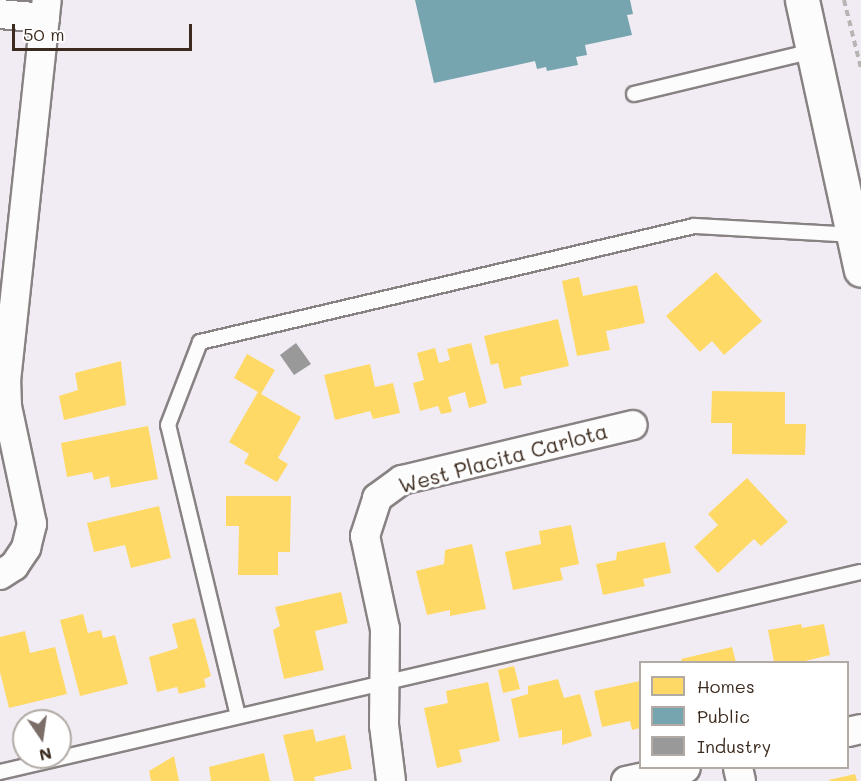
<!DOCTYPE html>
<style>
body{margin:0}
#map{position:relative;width:861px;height:781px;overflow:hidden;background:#f1ecf3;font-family:Mali,sans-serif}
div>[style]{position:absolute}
.homes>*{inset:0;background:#ffd966}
.public>*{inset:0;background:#76a5af}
.industry>*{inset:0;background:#999}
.path>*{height:4px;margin-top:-2px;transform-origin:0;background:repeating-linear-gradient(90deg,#b7b5b4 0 6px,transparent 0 10.5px)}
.roads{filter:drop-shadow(2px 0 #888283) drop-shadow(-2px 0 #888283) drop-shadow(0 2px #888283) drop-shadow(0 -2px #888283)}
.service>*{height:14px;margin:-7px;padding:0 7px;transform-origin:7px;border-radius:7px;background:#fdfcfd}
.minor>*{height:28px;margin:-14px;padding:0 14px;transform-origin:14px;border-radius:14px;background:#fdfcfd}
.tertiary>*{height:33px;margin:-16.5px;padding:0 16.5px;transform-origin:16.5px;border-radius:16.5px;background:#fdfcfd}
span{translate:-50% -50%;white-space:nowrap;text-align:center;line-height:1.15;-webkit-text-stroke:6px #fff;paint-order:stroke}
.street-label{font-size:21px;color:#3b2a1e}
.legend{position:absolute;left:639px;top:661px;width:210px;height:108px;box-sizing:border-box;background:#fff;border:2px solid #b1aaa5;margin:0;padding:8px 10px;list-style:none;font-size:18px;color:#3b2a1e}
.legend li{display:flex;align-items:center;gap:12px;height:30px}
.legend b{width:30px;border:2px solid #b1aaa5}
.north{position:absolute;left:12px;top:709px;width:60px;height:60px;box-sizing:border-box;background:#fff;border:2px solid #b1aaa5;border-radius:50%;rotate:167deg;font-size:16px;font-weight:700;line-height:24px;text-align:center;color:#3b2a1e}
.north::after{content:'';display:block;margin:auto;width:21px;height:27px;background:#7b6e69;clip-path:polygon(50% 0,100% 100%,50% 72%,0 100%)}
.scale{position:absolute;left:12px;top:24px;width:180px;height:27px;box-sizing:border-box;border:3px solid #3b2a1e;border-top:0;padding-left:8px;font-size:18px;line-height:21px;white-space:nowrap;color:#3b2a1e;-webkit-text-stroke:4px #fff;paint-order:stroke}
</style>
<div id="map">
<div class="homes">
<i style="clip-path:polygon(716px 272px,762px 321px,724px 355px,712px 341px,700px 352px,666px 316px)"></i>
<i style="clip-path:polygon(579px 277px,583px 296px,637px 285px,645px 323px,606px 331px,610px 350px,577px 356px,562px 281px)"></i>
<i style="clip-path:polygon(558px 319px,569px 366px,520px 377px,522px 385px,504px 389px,498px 363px,491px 365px,484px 336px)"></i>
<i style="clip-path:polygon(471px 343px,487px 403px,469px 408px,465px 392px,448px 397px,452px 412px,441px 414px,438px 406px,420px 411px,413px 383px,424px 380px,417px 353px,435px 348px,439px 363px,450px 360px,447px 349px)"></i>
<i style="clip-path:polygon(247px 354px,275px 370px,261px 394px,301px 417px,278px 458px,288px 464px,277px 482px,244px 463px,249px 454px,229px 442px,258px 392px,234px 378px)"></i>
<i style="clip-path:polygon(121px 361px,126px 405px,64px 420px,59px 396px,78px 390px,75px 373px)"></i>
<i style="clip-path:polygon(370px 364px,375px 387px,393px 383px,400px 413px,373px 419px,370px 411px,335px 420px,324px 375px)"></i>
<i style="clip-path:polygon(712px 391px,785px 392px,785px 424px,806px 424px,805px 455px,732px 454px,732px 423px,711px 423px)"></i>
<i style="clip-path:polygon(148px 426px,158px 479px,111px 488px,109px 476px,94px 480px,92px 472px,67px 477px,61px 443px)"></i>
<i style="clip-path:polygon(747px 478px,788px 522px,761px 546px,754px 539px,718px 573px,694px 547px,718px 525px,708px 514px)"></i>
<i style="clip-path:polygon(226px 496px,291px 496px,290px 552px,278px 552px,278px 575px,238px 575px,239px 526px,226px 526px)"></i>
<i style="clip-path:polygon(159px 506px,171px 558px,131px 568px,125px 545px,94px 552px,87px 523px)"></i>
<i style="clip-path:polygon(571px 525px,579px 564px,560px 568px,563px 580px,513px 590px,505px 552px,541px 544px,539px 531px)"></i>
<i style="clip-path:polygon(665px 542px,671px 573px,643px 579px,645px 586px,603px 595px,596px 564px,616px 560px,617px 552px)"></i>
<i style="clip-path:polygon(472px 544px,486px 609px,450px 616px,450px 610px,427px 615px,416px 571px,444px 564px,445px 550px)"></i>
<i style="clip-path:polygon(341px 592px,348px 623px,315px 631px,324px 670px,284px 679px,273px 630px,280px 626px,275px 607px)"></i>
<i style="clip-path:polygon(83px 614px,88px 633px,101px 630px,103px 638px,115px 635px,128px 684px,80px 696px,60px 620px)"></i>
<i style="clip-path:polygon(195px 618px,211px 676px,204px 679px,206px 687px,179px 694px,177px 687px,157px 692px,149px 657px,178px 648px,172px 624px)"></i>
<i style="clip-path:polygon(801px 624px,802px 628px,824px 624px,830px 655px,801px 662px,774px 662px,768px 630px)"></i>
<i style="clip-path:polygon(25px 631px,30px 653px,55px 647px,67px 694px,9px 708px,0 672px,0 637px)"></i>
<i style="clip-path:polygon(732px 647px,736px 662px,682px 662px,681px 659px)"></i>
<i style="clip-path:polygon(514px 666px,520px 689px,503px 693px,498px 670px)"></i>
<i style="clip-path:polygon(558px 679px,564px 698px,580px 694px,592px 736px,562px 745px,562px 730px,519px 738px,511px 699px,528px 694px,528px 686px)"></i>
<i style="clip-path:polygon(640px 681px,640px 728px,632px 730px,630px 721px,602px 727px,594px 691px)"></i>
<i style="clip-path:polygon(488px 682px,500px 741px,459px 750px,462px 762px,437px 768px,424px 708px,448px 703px,446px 691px)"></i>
<i style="clip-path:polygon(313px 729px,316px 742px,345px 735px,352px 769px,314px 777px,315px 781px,294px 781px,283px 735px)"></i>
<i style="clip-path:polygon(264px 753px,270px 781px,211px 781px,209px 767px)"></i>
<i style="clip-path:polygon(174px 756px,179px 781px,151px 781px,149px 771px)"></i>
<i style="clip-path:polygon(855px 774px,857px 781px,830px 781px,829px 780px)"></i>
</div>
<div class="public">
<i style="clip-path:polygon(415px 0,630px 0,633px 14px,627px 15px,632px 35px,585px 45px,587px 55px,576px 57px,578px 65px,547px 71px,546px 67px,537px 69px,535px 61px,434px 83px)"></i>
</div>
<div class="industry">
<i style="clip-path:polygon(296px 343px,311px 364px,294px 375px,280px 355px)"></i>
</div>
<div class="path">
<i style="left:844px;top:0;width:70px;rotate:76deg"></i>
</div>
<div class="roads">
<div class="service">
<i style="left:634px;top:94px;width:184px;rotate:-13.5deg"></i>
<i style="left:238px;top:716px;width:299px;rotate:-103.5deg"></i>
<i style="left:168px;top:425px;width:89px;rotate:-68.9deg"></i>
<i style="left:200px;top:342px;width:507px;rotate:-13.21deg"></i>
<i style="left:694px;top:226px;width:159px;rotate:3.2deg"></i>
<i style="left:0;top:772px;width:884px;rotate:-13.08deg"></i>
</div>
<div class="minor">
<i style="left:0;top:14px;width:45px;rotate:5.1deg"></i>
<i style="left:0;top:575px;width:17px;rotate:-33deg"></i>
<i style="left:14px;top:566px;width:22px;rotate:-56deg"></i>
<i style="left:26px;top:548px;width:25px;rotate:-76deg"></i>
<i style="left:32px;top:524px;width:121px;rotate:-102deg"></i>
<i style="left:7px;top:406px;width:25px;rotate:-92deg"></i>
<i style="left:6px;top:381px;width:383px;rotate:-83.9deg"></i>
<i style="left:848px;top:732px;width:13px;rotate:-13deg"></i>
<i style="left:738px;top:768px;width:13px;rotate:77deg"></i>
<i style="left:391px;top:781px;width:56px;rotate:-97.1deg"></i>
<i style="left:384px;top:725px;width:96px;rotate:-89.4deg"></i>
<i style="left:385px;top:629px;width:95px;rotate:-102.1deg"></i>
<i style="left:365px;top:536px;width:40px;rotate:-72deg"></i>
<i style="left:377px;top:498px;width:31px;rotate:-36deg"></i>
<i style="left:402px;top:480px;width:237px;rotate:-13.4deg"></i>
<i style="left:626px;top:781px;width:61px;rotate:-12.2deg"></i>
</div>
<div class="tertiary">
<i style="left:802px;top:0;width:276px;rotate:77.7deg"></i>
</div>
</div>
<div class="street-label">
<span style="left:503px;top:458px;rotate:-15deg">West Placita Carlota</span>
</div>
<ul class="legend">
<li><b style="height:16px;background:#ffd966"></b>Homes</li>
<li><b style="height:16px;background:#76a5af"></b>Public</li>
<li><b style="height:16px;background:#999"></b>Industry</li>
</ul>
<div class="north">N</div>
<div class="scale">50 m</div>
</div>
